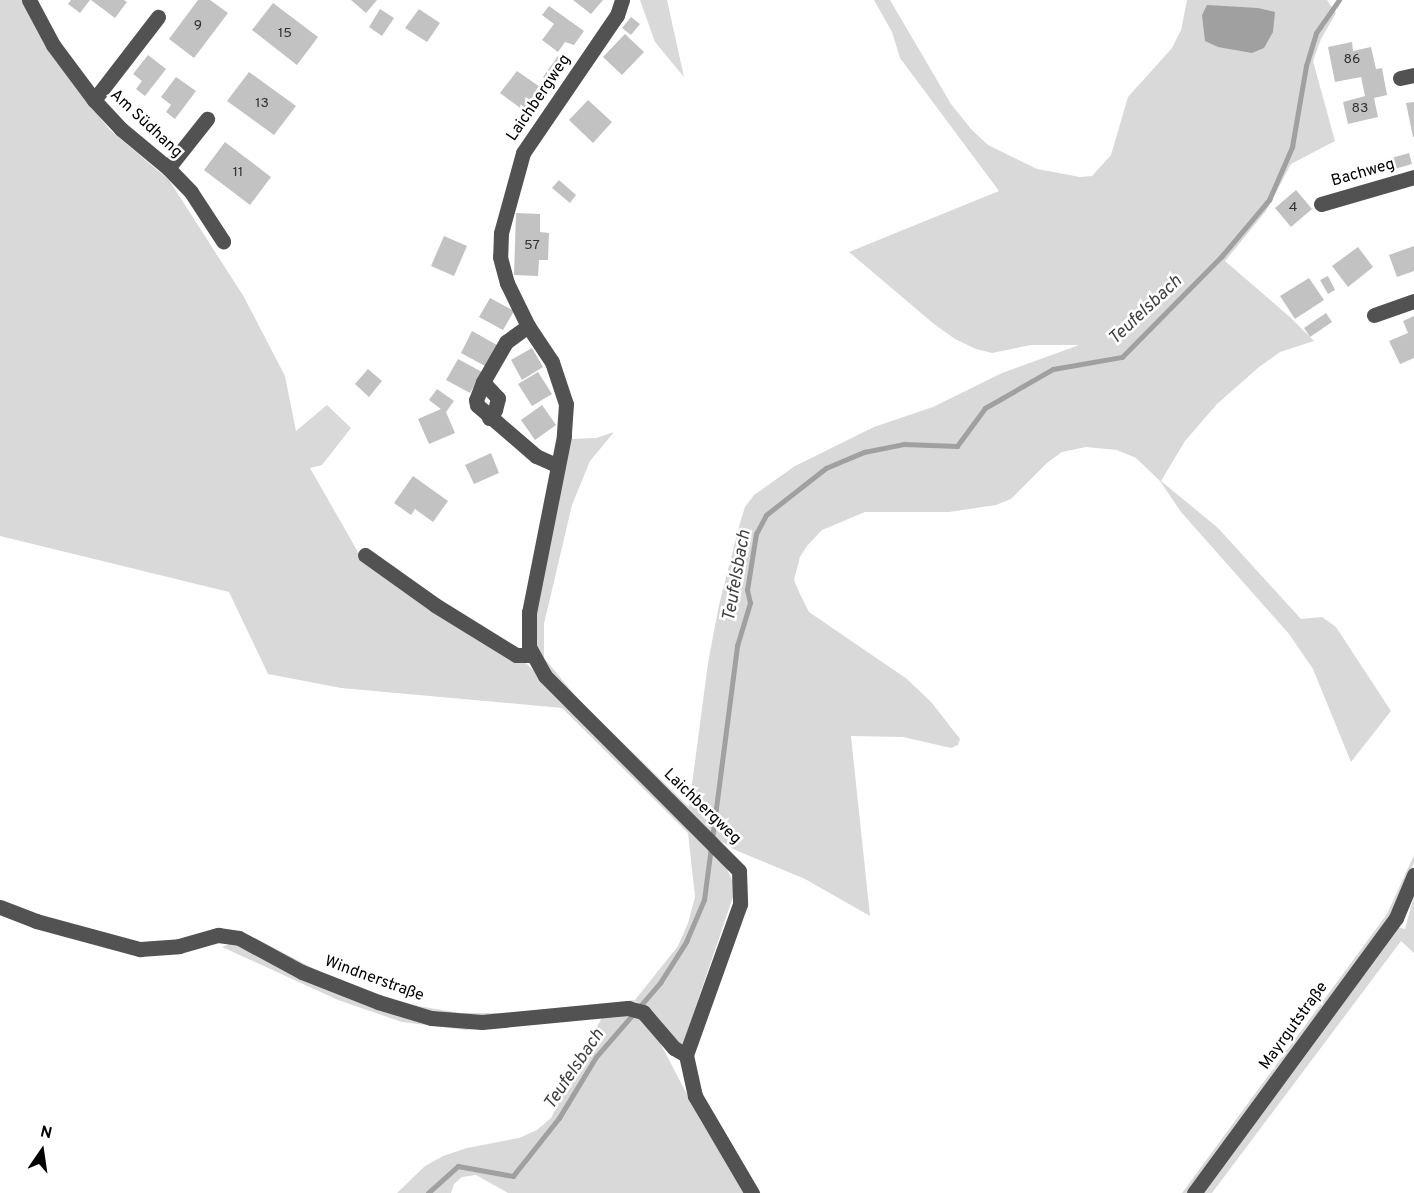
<!DOCTYPE html>
<meta charset="utf-8">
<style>
body{margin:0}
#map{position:relative;width:1414px;height:1193px;overflow:hidden;background:#fff;font-family:Overpass,sans-serif}
div>[style]{position:absolute}
.green>*{inset:0;background:#d9d9d9}
.water>*{inset:0;background:#a0a0a0}
.stream>*{height:4.5px;margin:-2.25px;padding:0 2.25px;transform-origin:2.25px;border-radius:2.25px;background:#a0a0a0}
.building>*{inset:0;background:#c2c2c2}
.minor>*{height:15px;margin:-7.5px;padding:0 7.5px;transform-origin:7.5px;border-radius:7.5px;background:#525252}
span{translate:-50% -50%;white-space:nowrap;text-align:center;line-height:1.15;-webkit-text-stroke:5px #fff;paint-order:stroke}
.number-label{font-size:14px;color:#303030}
.number-label span{-webkit-text-stroke-width:0}
.street-label{font-size:16px;color:#000}
.water-label{font-size:18px;color:#414141;font-style:italic}
.north{position:absolute;left:12px;top:1121px;width:60px;height:60px;-webkit-text-stroke:4px #fff;paint-order:stroke;rotate:13deg;font-size:16px;font-weight:700;line-height:24px;text-align:center;color:#000}
.north::after{content:'';display:block;margin:auto;width:21px;height:27px;background:#000;clip-path:polygon(50% 0,100% 100%,50% 72%,0 100%)}
</style>
<div id="map">
<div class="green">
<i style="clip-path:polygon(0 0,26px 0,49px 52px,109px 129px,169px 180px,244px 297px,285px 376px,296px 431px,327px 405px,351px 428px,322px 465px,310px 468px,362px 559px,438px 615px,527px 664px,725px 865px,734px 884px,733px 897px,683px 1044px,674px 1044px,652px 1014px,635px 1001px,632px 1005px,497px 1018px,448px 1017px,410px 1009px,338px 983px,244px 937px,249px 935px,330px 977px,376px 994px,418px 1006px,460px 1013px,509px 1013px,635px 1000px,678px 946px,688px 923px,695px 897px,688px 833px,562px 708px,341px 688px,268px 674px,229px 592px,0 536px)"></i>
<i style="clip-path:polygon(640px 0,667px 0,684px 77px,655px 42px)"></i>
<i style="clip-path:polygon(874px 0,890px 0,951px 104px,971px 129px,988px 145px,1037px 169px,1080px 177px,1092px 176px,1111px 155px,1128px 97px,1172px 48px,1181px 30px,1187px 0,1327px 0,1336px 13px,1321px 39px,1313px 61px,1335px 141px,1291px 164px,1266px 211px,1225px 261px,1291px 318px,1314px 341px,1280px 352px,1259px 367px,1217px 404px,1185px 441px,1161px 481px,1218px 528px,1301px 619px,1322px 617px,1336px 627px,1391px 711px,1351px 762px,1313px 669px,1289px 634px,1181px 512px,1160px 481px,1136px 458px,1117px 450px,1086px 447px,1062px 452px,1047px 463px,1011px 499px,996px 505px,949px 512px,865px 512px,822px 530px,807px 546px,800px 557px,794px 580px,800px 594px,809px 612px,907px 679px,932px 703px,960px 739px,958px 745px,951px 748px,903px 737px,851px 736px,870px 916px,805px 879px,733px 849px,708px 833px,547px 672px,532px 634px,570px 439px,596px 438px,614px 432px,590px 461px,572px 505px,544px 624px,544px 658px,579px 700px,689px 807px,708px 663px,719px 605px,740px 523px,745px 507px,754px 495px,795px 466px,874px 427px,933px 407px,1002px 373px,1079px 345px,1031px 345px,992px 353px,976px 349px,955px 339px,934px 324px,849px 252px,999px 191px,900px 58px,892px 32px)"></i>
<i style="clip-path:polygon(1414px 855px,1414px 863px,1389px 919px,1187px 1193px,1182px 1193px,1387px 914px)"></i>
<i style="clip-path:polygon(1414px 896px,1414px 953px,1401px 941px,1212px 1193px,1201px 1193px,1397px 927px,1405px 929px)"></i>
<i style="clip-path:polygon(236px 941px,435px 1021px,629px 1013px,644px 1021px,656px 1035px,701px 1121px,746px 1193px,508px 1193px,476px 1175px,462px 1177px,454px 1184px,451px 1193px,397px 1193px,425px 1166px,443px 1156px,467px 1148px,519px 1138px,537px 1130px,551px 1118px,602px 1017px,466px 1030px,402px 1022px,338px 1000px,222px 947px)"></i>
</div>
<div class="water">
<i style="clip-path:polygon(1207px 5px,1258px 8px,1275px 12px,1273px 32px,1264px 48px,1252px 53px,1218px 47px,1205px 41px,1202px 15px)"></i>
</div>
<div class="stream">
<i style="left:712px;top:839px;width:195px;rotate:-82.6deg"></i>
<i style="left:737px;top:646px;width:45px;rotate:-73.2deg"></i>
<i style="left:750px;top:603px;width:13px;rotate:-103deg"></i>
<i style="left:747px;top:590px;width:57px;rotate:-80.9deg"></i>
<i style="left:756px;top:534px;width:21px;rotate:-62deg"></i>
<i style="left:766px;top:515px;width:76px;rotate:-38.1deg"></i>
<i style="left:826px;top:468px;width:41px;rotate:-22.8deg"></i>
<i style="left:864px;top:452px;width:41px;rotate:-11.3deg"></i>
<i style="left:904px;top:444px;width:53px;rotate:2.2deg"></i>
<i style="left:957px;top:446px;width:47px;rotate:-53.6deg"></i>
<i style="left:985px;top:408px;width:78px;rotate:-29.8deg"></i>
<i style="left:1053px;top:369px;width:70px;rotate:-9.9deg"></i>
<i style="left:1122px;top:357px;width:141px;rotate:-45.3deg"></i>
<i style="left:1221px;top:257px;width:75px;rotate:-49.9deg"></i>
<i style="left:1269px;top:200px;width:58px;rotate:-66.5deg"></i>
<i style="left:1292px;top:147px;width:82px;rotate:-80.2deg"></i>
<i style="left:1306px;top:66px;width:34px;rotate:-73deg"></i>
<i style="left:1316px;top:33px;width:40px;rotate:-55.1deg"></i>
<i style="left:428px;top:1193px;width:40px;rotate:-42deg"></i>
<i style="left:458px;top:1166px;width:56px;rotate:10.3deg"></i>
<i style="left:513px;top:1176px;width:74px;rotate:-51.6deg"></i>
<i style="left:559px;top:1118px;width:71px;rotate:-58.8deg"></i>
<i style="left:596px;top:1057px;width:98px;rotate:-49.1deg"></i>
<i style="left:660px;top:983px;width:49px;rotate:-57.6deg"></i>
<i style="left:686px;top:942px;width:46px;rotate:-66.8deg"></i>
<i style="left:704px;top:900px;width:53px;rotate:-82.5deg"></i>
</div>
<div class="building">
<i style="clip-path:polygon(71px 0,90px 0,80px 13px,68px 4px)"></i>
<i style="clip-path:polygon(91px 0,124px 0,127px 2px,115px 18px)"></i>
<i style="clip-path:polygon(198px 0,210px 0,228px 13px,194px 58px,169px 39px)"></i>
<i style="clip-path:polygon(351px 0,377px 0,366px 13px)"></i>
<i style="clip-path:polygon(573px 0,603px 0,591px 14px)"></i>
<i style="clip-path:polygon(273px 3px,318px 37px,297px 65px,252px 30px)"></i>
<i style="clip-path:polygon(549px 6px,584px 31px,574px 45px,565px 42px,558px 52px,542px 40px,554px 24px,542px 15px)"></i>
<i style="clip-path:polygon(380px 9px,394px 18px,382px 36px,369px 27px)"></i>
<i style="clip-path:polygon(419px 9px,440px 23px,427px 42px,405px 28px)"></i>
<i style="clip-path:polygon(631px 17px,640px 24px,631px 35px,622px 28px)"></i>
<i style="clip-path:polygon(625px 34px,644px 52px,622px 75px,603px 57px)"></i>
<i style="clip-path:polygon(1352px 42px,1353px 51px,1371px 47px,1376px 69px,1382px 68px,1387px 95px,1374px 98px,1378px 117px,1348px 124px,1343px 102px,1365px 96px,1361px 77px,1335px 82px,1328px 47px)"></i>
<i style="clip-path:polygon(148px 55px,166px 69px,145px 96px,136px 89px,142px 81px,133px 74px)"></i>
<i style="clip-path:polygon(558px 56px,567px 62px,553px 83px,543px 77px)"></i>
<i style="clip-path:polygon(517px 71px,540px 87px,523px 110px,500px 93px)"></i>
<i style="clip-path:polygon(249px 72px,296px 106px,274px 135px,227px 101px)"></i>
<i style="clip-path:polygon(176px 77px,196px 91px,175px 119px,166px 112px,171px 105px,161px 97px)"></i>
<i style="clip-path:polygon(588px 100px,612px 122px,593px 143px,569px 120px)"></i>
<i style="clip-path:polygon(1414px 102px,1414px 137px,1413px 137px,1406px 103px)"></i>
<i style="clip-path:polygon(225px 142px,271px 177px,250px 205px,204px 170px)"></i>
<i style="clip-path:polygon(1409px 153px,1412px 164px,1391px 170px,1388px 159px)"></i>
<i style="clip-path:polygon(559px 180px,576px 195px,570px 203px,552px 188px)"></i>
<i style="clip-path:polygon(1296px 190px,1312px 209px,1291px 227px,1275px 208px)"></i>
<i style="clip-path:polygon(516px 213px,540px 214px,540px 232px,549px 233px,548px 260px,539px 260px,538px 276px,514px 275px)"></i>
<i style="clip-path:polygon(444px 236px,467px 246px,454px 276px,431px 266px)"></i>
<i style="clip-path:polygon(1414px 246px,1414px 271px,1397px 277px,1389px 255px)"></i>
<i style="clip-path:polygon(1358px 247px,1373px 267px,1348px 287px,1332px 266px)"></i>
<i style="clip-path:polygon(1328px 276px,1335px 290px,1328px 294px,1320px 280px)"></i>
<i style="clip-path:polygon(1309px 278px,1324px 300px,1295px 319px,1280px 296px)"></i>
<i style="clip-path:polygon(490px 298px,514px 311px,503px 330px,479px 317px)"></i>
<i style="clip-path:polygon(1326px 313px,1332px 322px,1310px 337px,1304px 328px)"></i>
<i style="clip-path:polygon(1414px 316px,1414px 358px,1400px 364px,1389px 341px,1408px 333px,1403px 321px)"></i>
<i style="clip-path:polygon(472px 331px,497px 345px,485px 366px,461px 353px)"></i>
<i style="clip-path:polygon(532px 348px,543px 367px,522px 380px,511px 360px)"></i>
<i style="clip-path:polygon(458px 359px,482px 372px,470px 393px,446px 380px)"></i>
<i style="clip-path:polygon(368px 369px,382px 381px,369px 397px,355px 384px)"></i>
<i style="clip-path:polygon(538px 372px,552px 394px,532px 406px,518px 384px)"></i>
<i style="clip-path:polygon(437px 389px,454px 401px,446px 412px,455px 433px,429px 444px,418px 419px,441px 409px,429px 400px)"></i>
<i style="clip-path:polygon(542px 405px,556px 425px,535px 440px,521px 420px)"></i>
<i style="clip-path:polygon(491px 453px,499px 473px,474px 484px,465px 465px)"></i>
<i style="clip-path:polygon(413px 476px,448px 501px,433px 522px,415px 509px,411px 515px,394px 503px)"></i>
</div>
<div class="minor">
<i style="left:29px;top:0;width:51px;rotate:61.9deg"></i>
<i style="left:53px;top:45px;width:69px;rotate:53.3deg"></i>
<i style="left:94px;top:100px;width:40px;rotate:47deg"></i>
<i style="left:121px;top:129px;width:61px;rotate:39.7deg"></i>
<i style="left:168px;top:168px;width:33px;rotate:46deg"></i>
<i style="left:191px;top:192px;width:59px;rotate:56.9deg"></i>
<i style="left:622px;top:0;width:16px;rotate:108deg"></i>
<i style="left:617px;top:15px;width:167px;rotate:124.3deg"></i>
<i style="left:523px;top:153px;width:83px;rotate:105.4deg"></i>
<i style="left:501px;top:233px;width:24px;rotate:92deg"></i>
<i style="left:500px;top:257px;width:27px;rotate:75deg"></i>
<i style="left:507px;top:283px;width:48px;rotate:64deg"></i>
<i style="left:528px;top:326px;width:43px;rotate:56.3deg"></i>
<i style="left:552px;top:362px;width:44px;rotate:71.6deg"></i>
<i style="left:566px;top:404px;width:32px;rotate:94deg"></i>
<i style="left:564px;top:436px;width:179px;rotate:101.2deg"></i>
<i style="left:529px;top:612px;width:35px;rotate:90deg"></i>
<i style="left:529px;top:647px;width:33px;rotate:61deg"></i>
<i style="left:545px;top:676px;width:275px;rotate:45.1deg"></i>
<i style="left:739px;top:871px;width:33px;rotate:88deg"></i>
<i style="left:740px;top:904px;width:160px;rotate:109.7deg"></i>
<i style="left:686px;top:1055px;width:42px;rotate:77.6deg"></i>
<i style="left:695px;top:1096px;width:113px;rotate:59.6deg"></i>
<i style="left:1400px;top:78px;width:14px;rotate:-12deg"></i>
<i style="left:94px;top:100px;width:105px;rotate:-52.4deg"></i>
<i style="left:168px;top:168px;width:63px;rotate:-51.5deg"></i>
<i style="left:1321px;top:204px;width:97px;rotate:-16.2deg"></i>
<i style="left:1374px;top:315px;width:42px;rotate:-19.3deg"></i>
<i style="left:528px;top:326px;width:27px;rotate:144deg"></i>
<i style="left:506px;top:342px;width:46px;rotate:119.9deg"></i>
<i style="left:483px;top:382px;width:19px;rotate:111deg"></i>
<i style="left:476px;top:400px;width:5px;rotate:79deg"></i>
<i style="left:477px;top:405px;width:78px;rotate:40.8deg"></i>
<i style="left:536px;top:456px;width:24px;rotate:24deg"></i>
<i style="left:483px;top:382px;width:22px;rotate:47deg"></i>
<i style="left:498px;top:398px;width:12px;rotate:104deg"></i>
<i style="left:495px;top:410px;width:10px;rotate:127deg"></i>
<i style="left:365px;top:555px;width:86px;rotate:35.5deg"></i>
<i style="left:435px;top:605px;width:95px;rotate:31.7deg"></i>
<i style="left:516px;top:655px;width:16px"></i>
<i style="left:0;top:907px;width:39px;rotate:21deg"></i>
<i style="left:36px;top:921px;width:108px;rotate:15.1deg"></i>
<i style="left:140px;top:949px;width:39px;rotate:-4deg"></i>
<i style="left:179px;top:946px;width:41px;rotate:-15.8deg"></i>
<i style="left:218px;top:935px;width:21px;rotate:8deg"></i>
<i style="left:239px;top:938px;width:72px;rotate:28.4deg"></i>
<i style="left:302px;top:972px;width:82px;rotate:21.5deg"></i>
<i style="left:378px;top:1002px;width:55px;rotate:16.8deg"></i>
<i style="left:431px;top:1018px;width:51px;rotate:4.5deg"></i>
<i style="left:482px;top:1022px;width:147px;rotate:-5.5deg"></i>
<i style="left:628px;top:1008px;width:16px;rotate:15deg"></i>
<i style="left:643px;top:1012px;width:48px;rotate:49.3deg"></i>
<i style="left:674px;top:1048px;width:14px;rotate:30deg"></i>
<i style="left:1194px;top:1193px;width:341px;rotate:-53.7deg"></i>
<i style="left:1396px;top:918px;width:47px;rotate:-67.3deg"></i>
</div>
<div class="number-label">
<span style="left:198px;top:26px">9</span>
<span style="left:285px;top:34px">15</span>
<span style="left:1352px;top:60px">86</span>
<span style="left:262px;top:104px">13</span>
<span style="left:1360px;top:109px">83</span>
<span style="left:238px;top:173px">11</span>
<span style="left:1293px;top:208px">4</span>
<span style="left:532px;top:246px">57</span>
</div>
<div class="street-label">
<span style="left:539px;top:98px;rotate:-56deg">Laichbergweg</span>
<span style="left:146px;top:124px;rotate:43deg">Am Südhang</span>
<span style="left:1363px;top:173px;rotate:-16deg">Bachweg</span>
<span style="left:702px;top:807px;rotate:44deg">Laichbergweg</span>
<span style="left:374px;top:979px;rotate:20deg">Windnerstraße</span>
<span style="left:1294px;top:1026px;rotate:-54deg">Mayrgutstraße</span>
</div>
<div class="water-label">
<span style="left:1146px;top:311px;rotate:-43deg">Teufelsbach</span>
<span style="left:738px;top:576px;rotate:-80deg">Teufelsbach</span>
<span style="left:575px;top:1070px;rotate:-56deg">Teufelsbach</span>
</div>
<div class="north">N</div>
</div>
